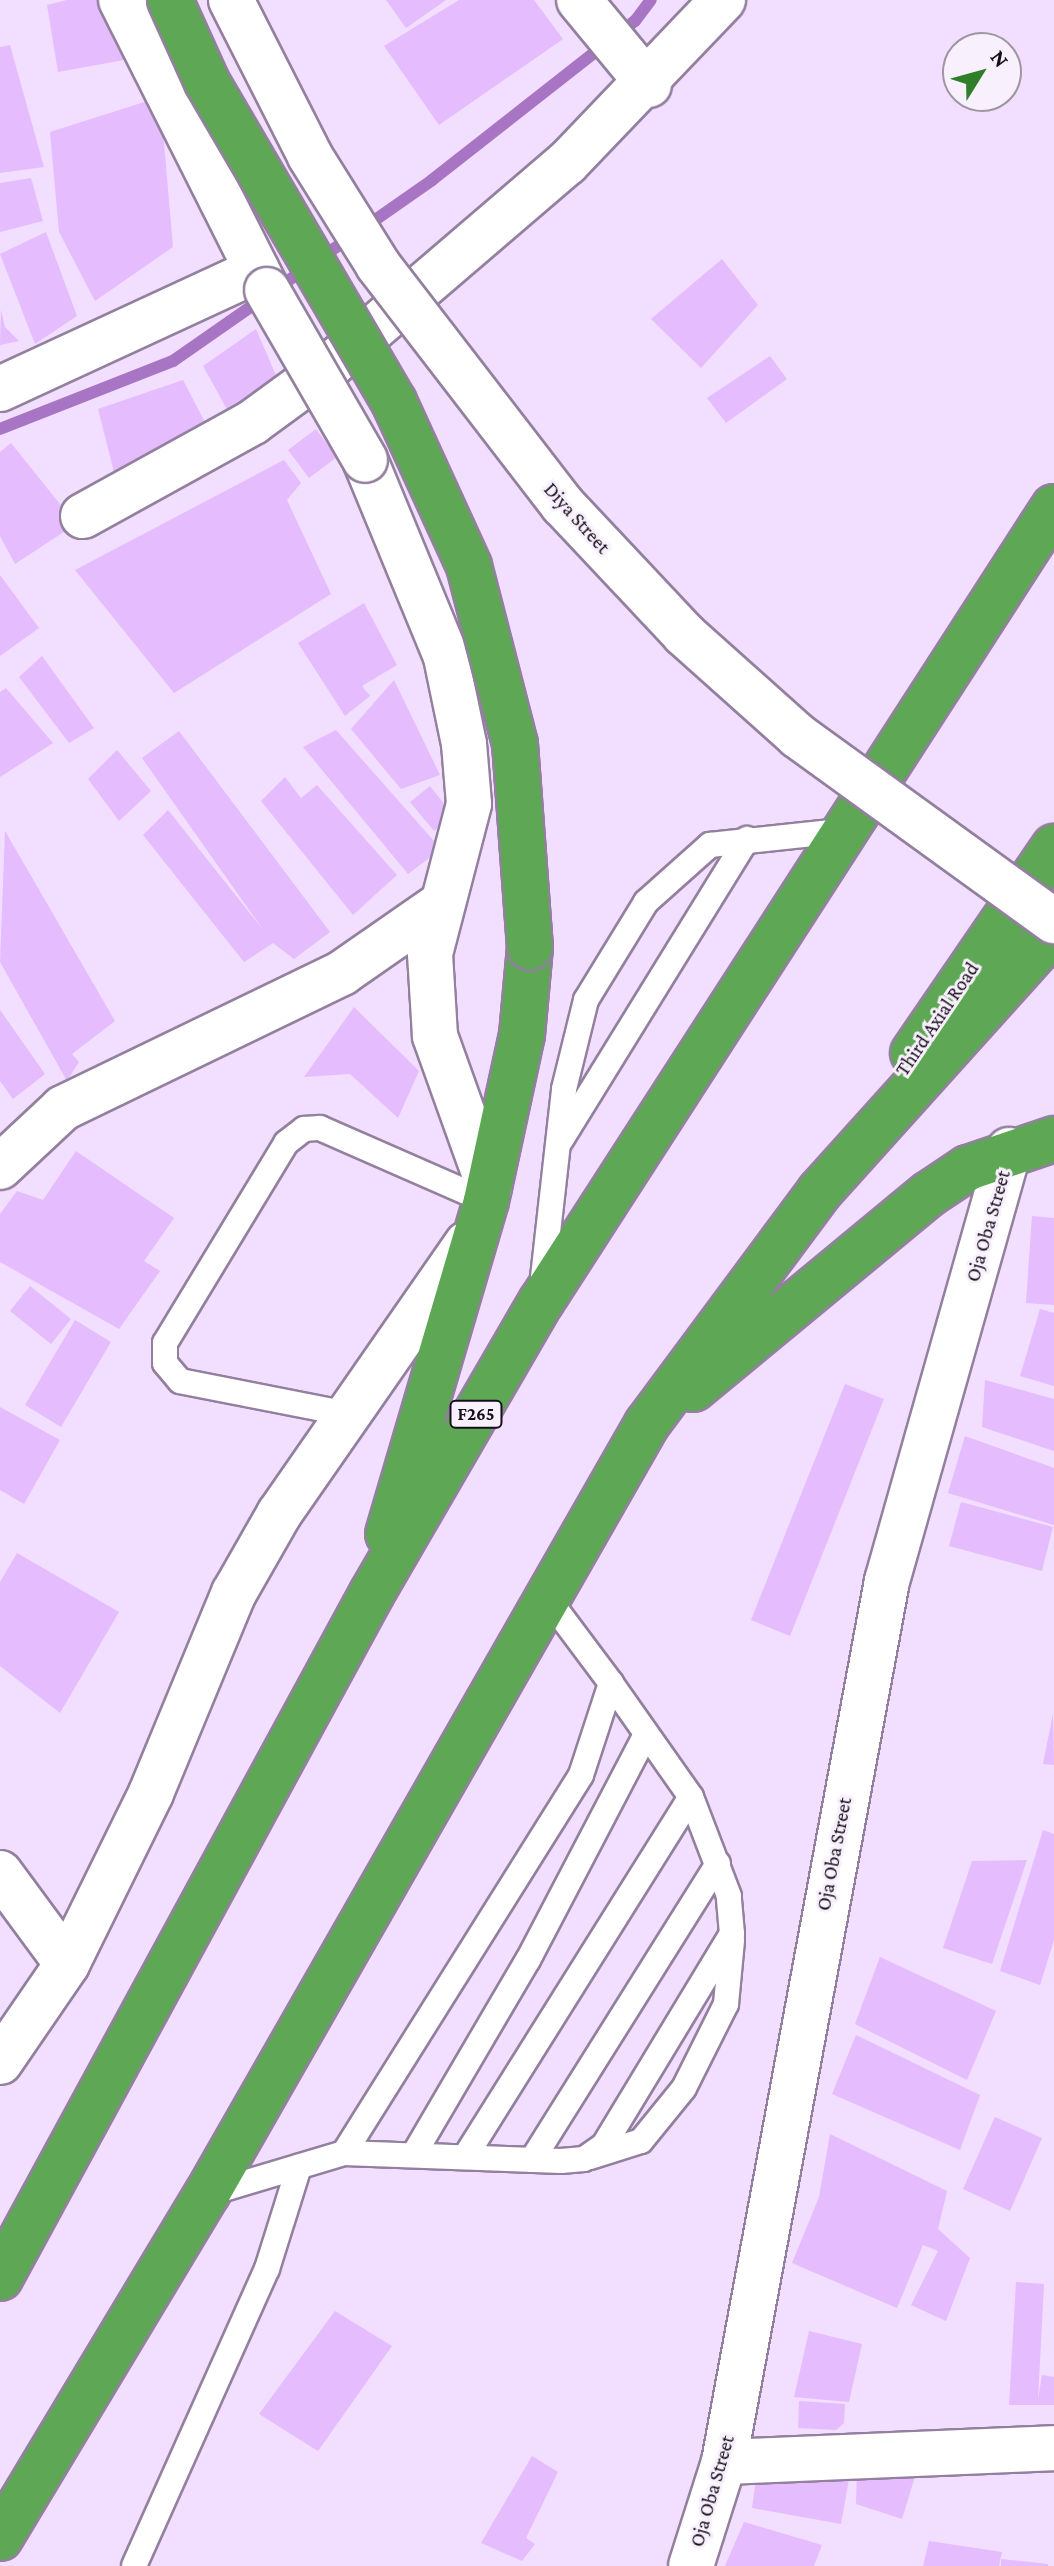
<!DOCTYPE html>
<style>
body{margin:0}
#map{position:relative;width:1054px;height:2566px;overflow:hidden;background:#f2defe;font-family:"Crimson Pro",serif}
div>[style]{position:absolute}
.stream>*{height:12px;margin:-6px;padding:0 6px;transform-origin:6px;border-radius:6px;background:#a775c3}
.building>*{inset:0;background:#e5bcfe}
.roads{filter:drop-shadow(2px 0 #93809e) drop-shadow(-2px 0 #93809e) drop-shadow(0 2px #93809e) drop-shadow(0 -2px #93809e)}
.lane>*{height:24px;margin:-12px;padding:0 12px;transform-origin:12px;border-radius:12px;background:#fff}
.street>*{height:44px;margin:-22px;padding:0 22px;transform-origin:22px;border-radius:22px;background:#fff}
.highway>*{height:44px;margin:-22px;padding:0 22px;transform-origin:22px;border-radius:22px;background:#5da755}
.bridges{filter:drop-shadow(2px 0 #93809e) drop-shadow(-2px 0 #93809e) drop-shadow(0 2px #93809e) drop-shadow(0 -2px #93809e)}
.street-bridge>*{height:44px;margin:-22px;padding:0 22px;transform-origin:22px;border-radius:22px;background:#fff}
.secondary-bridge>*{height:44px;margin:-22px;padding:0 22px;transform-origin:22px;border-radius:22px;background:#fff}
.highway-bridge>*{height:44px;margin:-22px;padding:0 22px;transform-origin:22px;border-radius:22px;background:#5da755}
span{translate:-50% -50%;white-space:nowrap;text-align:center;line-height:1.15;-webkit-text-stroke:6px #f8f0fd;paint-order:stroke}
.shield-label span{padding:2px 6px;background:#f8f0fd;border:2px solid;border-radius:6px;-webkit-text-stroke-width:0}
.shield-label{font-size:18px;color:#160f1a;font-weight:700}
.street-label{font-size:20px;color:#160f1a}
.north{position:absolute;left:942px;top:32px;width:80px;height:80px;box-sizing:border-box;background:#f8f0fd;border:2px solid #9e96a2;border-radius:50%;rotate:53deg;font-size:22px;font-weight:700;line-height:32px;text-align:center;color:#160f1a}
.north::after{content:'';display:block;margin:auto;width:28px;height:36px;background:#2f7f29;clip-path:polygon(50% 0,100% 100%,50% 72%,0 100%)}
</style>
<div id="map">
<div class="stream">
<i style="left:0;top:429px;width:186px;rotate:-21.5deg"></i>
<i style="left:173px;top:361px;width:316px;rotate:-34.9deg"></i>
<i style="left:432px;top:180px;width:258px;rotate:-38.1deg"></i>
<i style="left:635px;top:21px;width:26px;rotate:-53deg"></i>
</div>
<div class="building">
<i style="clip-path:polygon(67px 0,116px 0,135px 58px,58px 72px,47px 5px)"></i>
<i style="clip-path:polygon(386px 0,446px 0,406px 28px)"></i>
<i style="clip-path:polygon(459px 0,534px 0,563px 39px,439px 125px,384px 46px)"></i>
<i style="clip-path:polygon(10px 45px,44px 167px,0 173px,0 47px)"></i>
<i style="clip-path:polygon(160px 97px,173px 247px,95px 301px,59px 232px,50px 132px)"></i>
<i style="clip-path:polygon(31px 178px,43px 221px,0 232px,0 183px)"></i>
<i style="clip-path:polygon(46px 232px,77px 316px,35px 344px,0 254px)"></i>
<i style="clip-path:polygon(722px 259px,758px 305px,701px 368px,651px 319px)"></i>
<i style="clip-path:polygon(1px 310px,5px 327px,19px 341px,0 345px)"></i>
<i style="clip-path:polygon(256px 329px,284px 394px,233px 420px,203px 366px)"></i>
<i style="clip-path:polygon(770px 356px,787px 379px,726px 423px,707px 398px)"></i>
<i style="clip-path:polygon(183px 380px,210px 432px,115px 476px,98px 409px)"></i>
<i style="clip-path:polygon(316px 429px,337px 457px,309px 478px,288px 450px)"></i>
<i style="clip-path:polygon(11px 443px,76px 524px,15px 564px,0 536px,0 452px)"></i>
<i style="clip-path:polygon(284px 460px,301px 483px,287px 500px,331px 594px,174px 693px,75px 570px)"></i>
<i style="clip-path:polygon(0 575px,39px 628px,0 656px)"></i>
<i style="clip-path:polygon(364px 603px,397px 665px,362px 686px,370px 696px,345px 716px,298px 643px)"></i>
<i style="clip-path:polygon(42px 656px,94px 728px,69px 743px,19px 677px)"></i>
<i style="clip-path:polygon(394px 680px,440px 775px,401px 789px,351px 729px)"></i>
<i style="clip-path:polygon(6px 688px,53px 743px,0 777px,0 692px)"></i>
<i style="clip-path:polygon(336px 730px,441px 849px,408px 874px,303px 747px)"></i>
<i style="clip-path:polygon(179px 731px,330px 932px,294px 959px,273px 943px,244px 962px,143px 835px,168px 810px,264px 931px,142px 758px)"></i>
<i style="clip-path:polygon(117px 750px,151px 791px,119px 821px,88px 779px)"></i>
<i style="clip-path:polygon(285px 777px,301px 798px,317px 785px,397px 875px,353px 915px,261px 801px)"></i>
<i style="clip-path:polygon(430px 786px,453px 815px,434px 831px,410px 802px)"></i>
<i style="clip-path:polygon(5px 831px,115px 1021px,72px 1054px,79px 1062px,67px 1081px,0 962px)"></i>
<i style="clip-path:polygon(354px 1007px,419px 1071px,398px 1118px,350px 1074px,304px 1077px)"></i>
<i style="clip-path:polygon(0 1010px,45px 1074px,13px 1099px,0 1081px)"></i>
<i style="clip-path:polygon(76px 1151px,174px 1218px,144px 1261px,160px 1271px,119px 1329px,0 1262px,0 1214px,17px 1191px,43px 1200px)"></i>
<i style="clip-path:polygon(1032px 1216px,1054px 1218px,1054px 1305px,1026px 1303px)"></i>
<i style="clip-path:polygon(30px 1286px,71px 1319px,51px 1344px,10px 1311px)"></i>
<i style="clip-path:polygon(1040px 1309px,1054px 1313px,1054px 1386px,1020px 1376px)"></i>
<i style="clip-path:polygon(75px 1320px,111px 1342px,61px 1427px,25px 1405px)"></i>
<i style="clip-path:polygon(985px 1380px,1054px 1399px,1054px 1451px,982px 1427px)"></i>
<i style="clip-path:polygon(845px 1384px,884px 1399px,790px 1636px,751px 1620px)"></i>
<i style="clip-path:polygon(0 1407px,60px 1440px,24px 1504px,0 1490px)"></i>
<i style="clip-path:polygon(965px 1436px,1054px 1468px,1054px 1525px,948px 1493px)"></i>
<i style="clip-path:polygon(961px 1502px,1053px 1527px,1042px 1571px,949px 1546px)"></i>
<i style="clip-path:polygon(17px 1553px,119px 1612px,60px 1713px,0 1666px,0 1582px)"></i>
<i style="clip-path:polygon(1053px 1714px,1054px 1765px,1043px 1764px)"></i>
<i style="clip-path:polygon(1043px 1830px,1054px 1834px,1054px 1940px,1040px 1985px,1000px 1971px)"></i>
<i style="clip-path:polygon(1027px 1860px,992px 1964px,943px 1948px,972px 1861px)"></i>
<i style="clip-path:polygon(880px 1957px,996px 2011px,967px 2080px,855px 2024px)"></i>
<i style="clip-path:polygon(856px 2035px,980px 2095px,960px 2150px,832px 2094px)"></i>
<i style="clip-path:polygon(995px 2117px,1042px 2138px,1010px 2211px,963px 2189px)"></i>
<i style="clip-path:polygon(830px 2134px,947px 2191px,938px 2229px,970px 2258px,946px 2321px,911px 2305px,938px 2251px,923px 2245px,897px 2308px,792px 2263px,819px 2197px)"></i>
<i style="clip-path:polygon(1016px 2282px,1044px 2284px,1038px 2399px,1042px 2375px,1054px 2377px,1054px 2405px,1009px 2405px)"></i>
<i style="clip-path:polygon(335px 2311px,392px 2346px,318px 2451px,259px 2414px)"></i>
<i style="clip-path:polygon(809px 2331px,862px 2344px,849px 2402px,794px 2397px)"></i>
<i style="clip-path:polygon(799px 2401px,845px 2404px,844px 2423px,836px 2430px,798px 2428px)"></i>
<i style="clip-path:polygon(532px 2456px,558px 2472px,526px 2538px,535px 2544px,522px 2561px,481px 2543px)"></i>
<i style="clip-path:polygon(758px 2465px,849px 2479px,841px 2524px,752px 2508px)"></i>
<i style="clip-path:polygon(857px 2471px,916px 2473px,902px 2519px,856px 2504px)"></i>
<i style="clip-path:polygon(744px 2522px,822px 2545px,814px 2566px,725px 2566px)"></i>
<i style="clip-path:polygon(929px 2541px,1002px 2552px,999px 2566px,923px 2566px)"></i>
<i style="clip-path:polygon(1001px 2559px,1048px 2564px,1048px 2566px,1001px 2566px)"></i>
</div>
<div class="roads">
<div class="lane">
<i style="left:561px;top:1140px;width:354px;rotate:-58.3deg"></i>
<i style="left:542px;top:1286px;width:198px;rotate:-83.6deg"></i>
<i style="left:564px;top:1089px;width:92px;rotate:-76.1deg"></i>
<i style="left:586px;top:1000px;width:115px;rotate:-58.5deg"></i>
<i style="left:646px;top:902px;width:86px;rotate:-41.7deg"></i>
<i style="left:710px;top:845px;width:131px;rotate:-6.1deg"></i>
<i style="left:353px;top:1415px;width:176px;rotate:-168.9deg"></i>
<i style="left:180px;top:1381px;width:23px;rotate:-130deg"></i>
<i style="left:165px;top:1363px;width:20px;rotate:-90deg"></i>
<i style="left:165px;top:1343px;width:234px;rotate:-58.8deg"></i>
<i style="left:286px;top:1143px;width:23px;rotate:-38deg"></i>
<i style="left:304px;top:1129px;width:16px;rotate:-4deg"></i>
<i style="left:320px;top:1128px;width:181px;rotate:23.7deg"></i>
<i style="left:344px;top:2153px;width:446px;rotate:-57.9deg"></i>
<i style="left:581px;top:1775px;width:97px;rotate:-71.9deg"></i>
<i style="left:611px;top:1683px;width:109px;rotate:-126.8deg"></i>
<i style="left:414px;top:2154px;width:225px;rotate:-59.6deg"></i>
<i style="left:528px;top:1960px;width:253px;rotate:-62.4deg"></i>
<i style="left:465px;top:2157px;width:425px;rotate:-57.9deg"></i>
<i style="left:590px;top:2157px;width:53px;rotate:-17.4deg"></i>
<i style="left:641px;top:2141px;width:68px;rotate:-50.9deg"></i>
<i style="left:684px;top:2088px;width:94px;rotate:-63.4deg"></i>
<i style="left:726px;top:2004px;width:64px;rotate:-84.6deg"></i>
<i style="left:532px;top:2160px;width:350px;rotate:-57.9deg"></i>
<i style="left:207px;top:2194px;width:143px;rotate:-16.7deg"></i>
<i style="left:344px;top:2153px;width:217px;rotate:2.1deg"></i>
<i style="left:561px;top:2161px;width:23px;rotate:-5deg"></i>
<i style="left:584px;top:2159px;width:24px;rotate:-35deg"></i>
<i style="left:604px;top:2145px;width:247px;rotate:-58.8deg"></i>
<i style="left:732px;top:1934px;width:38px;rotate:-95deg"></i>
<i style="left:729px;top:1896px;width:106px;rotate:-111deg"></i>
<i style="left:691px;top:1797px;width:139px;rotate:-125.1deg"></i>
<i style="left:134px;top:2566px;width:325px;rotate:-65.9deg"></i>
<i style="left:267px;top:2269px;width:107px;rotate:-72.6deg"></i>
</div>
<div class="street">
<i style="left:121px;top:0;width:325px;rotate:63.3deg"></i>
<i style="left:579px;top:0;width:110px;rotate:50.5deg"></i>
<i style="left:0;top:389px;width:283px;rotate:-24.8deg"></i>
<i style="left:365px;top:460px;width:213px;rotate:67.6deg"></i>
<i style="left:446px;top:657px;width:89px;rotate:78.3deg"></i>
<i style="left:464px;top:744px;width:60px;rotate:85.2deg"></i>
<i style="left:469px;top:804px;width:155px;rotate:104.6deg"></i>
<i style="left:430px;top:954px;width:82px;rotate:86.5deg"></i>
<i style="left:435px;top:1036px;width:160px;rotate:70.3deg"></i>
<i style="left:83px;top:516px;width:194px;rotate:-28.9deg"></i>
<i style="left:253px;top:422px;width:97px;rotate:-36.2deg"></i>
<i style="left:331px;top:365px;width:311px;rotate:-40.6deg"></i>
<i style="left:567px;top:163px;width:226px;rotate:-46.3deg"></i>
<i style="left:0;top:1167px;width:86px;rotate:-43.1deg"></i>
<i style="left:63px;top:1108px;width:310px;rotate:-25.8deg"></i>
<i style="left:342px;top:973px;width:119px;rotate:-34.8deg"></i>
<i style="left:0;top:1873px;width:113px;rotate:53.6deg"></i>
<i style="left:0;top:2062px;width:119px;rotate:-55.6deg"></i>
<i style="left:67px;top:1964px;width:191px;rotate:-63.8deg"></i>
<i style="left:151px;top:1793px;width:217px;rotate:-67.5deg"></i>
<i style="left:234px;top:1593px;width:91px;rotate:-60.3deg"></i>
<i style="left:279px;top:1514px;width:329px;rotate:-55.2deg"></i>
<i style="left:724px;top:2462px;width:330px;rotate:-2.4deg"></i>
<i style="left:691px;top:2566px;width:109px;rotate:-72.4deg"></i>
<i style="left:724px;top:2462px;width:896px;rotate:-79.52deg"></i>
<i style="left:887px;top:1581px;width:448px;rotate:-74.2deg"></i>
</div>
<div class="highway">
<i style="left:913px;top:1053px;width:250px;rotate:-55.6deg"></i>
<i style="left:693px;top:1389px;width:306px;rotate:-39.6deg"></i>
<i style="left:929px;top:1194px;width:47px;rotate:-33.7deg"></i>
<i style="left:968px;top:1168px;width:91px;rotate:-18.6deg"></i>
<i style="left:388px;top:1534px;width:347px;rotate:-73.6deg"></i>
<i style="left:486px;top:1201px;width:170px;rotate:-77.8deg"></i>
<i style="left:522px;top:1035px;width:88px;rotate:-84.8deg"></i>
<i style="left:0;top:2278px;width:779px;rotate:-61.5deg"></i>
<i style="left:372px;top:1593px;width:337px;rotate:-59.9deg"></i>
<i style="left:541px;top:1302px;width:946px;rotate:-57.17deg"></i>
<i style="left:0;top:2538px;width:401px;rotate:-59deg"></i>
<i style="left:207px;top:2194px;width:887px;rotate:-60.26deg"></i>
<i style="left:647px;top:1424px;width:290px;rotate:-53.4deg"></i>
<i style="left:820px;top:1191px;width:350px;rotate:-48deg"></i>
</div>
</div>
<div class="bridges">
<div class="street-bridge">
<i style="left:267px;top:290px;width:196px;rotate:60deg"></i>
</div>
<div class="secondary-bridge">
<i style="left:231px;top:0;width:175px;rotate:63.1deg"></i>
<i style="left:310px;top:156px;width:128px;rotate:58deg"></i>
<i style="left:378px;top:265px;width:303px;rotate:52.4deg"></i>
<i style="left:563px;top:505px;width:177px;rotate:46.8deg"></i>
<i style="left:684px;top:634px;width:153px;rotate:41.8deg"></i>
<i style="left:798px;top:736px;width:316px;rotate:35.9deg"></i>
</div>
<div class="highway-bridge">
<i style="left:170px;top:0;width:90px;rotate:65.7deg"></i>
<i style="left:207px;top:82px;width:371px;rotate:59.7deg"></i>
<i style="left:394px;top:402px;width:180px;rotate:65.4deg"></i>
<i style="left:469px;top:566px;width:184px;rotate:75.5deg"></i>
<i style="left:515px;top:744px;width:204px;rotate:85.8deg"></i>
</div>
</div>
<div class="shield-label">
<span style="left:476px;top:1414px">F265</span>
</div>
<div class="street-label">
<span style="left:577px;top:518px;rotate:48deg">Diya Street</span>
<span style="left:937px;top:1019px;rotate:-56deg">Third Axial Road</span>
<span style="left:988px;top:1226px;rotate:-74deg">Oja Oba Street</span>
<span style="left:834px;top:1854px;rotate:-79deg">Oja Oba Street</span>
<span style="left:712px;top:2491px;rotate:-74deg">Oja Oba Street</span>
</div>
<div class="north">N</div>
</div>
